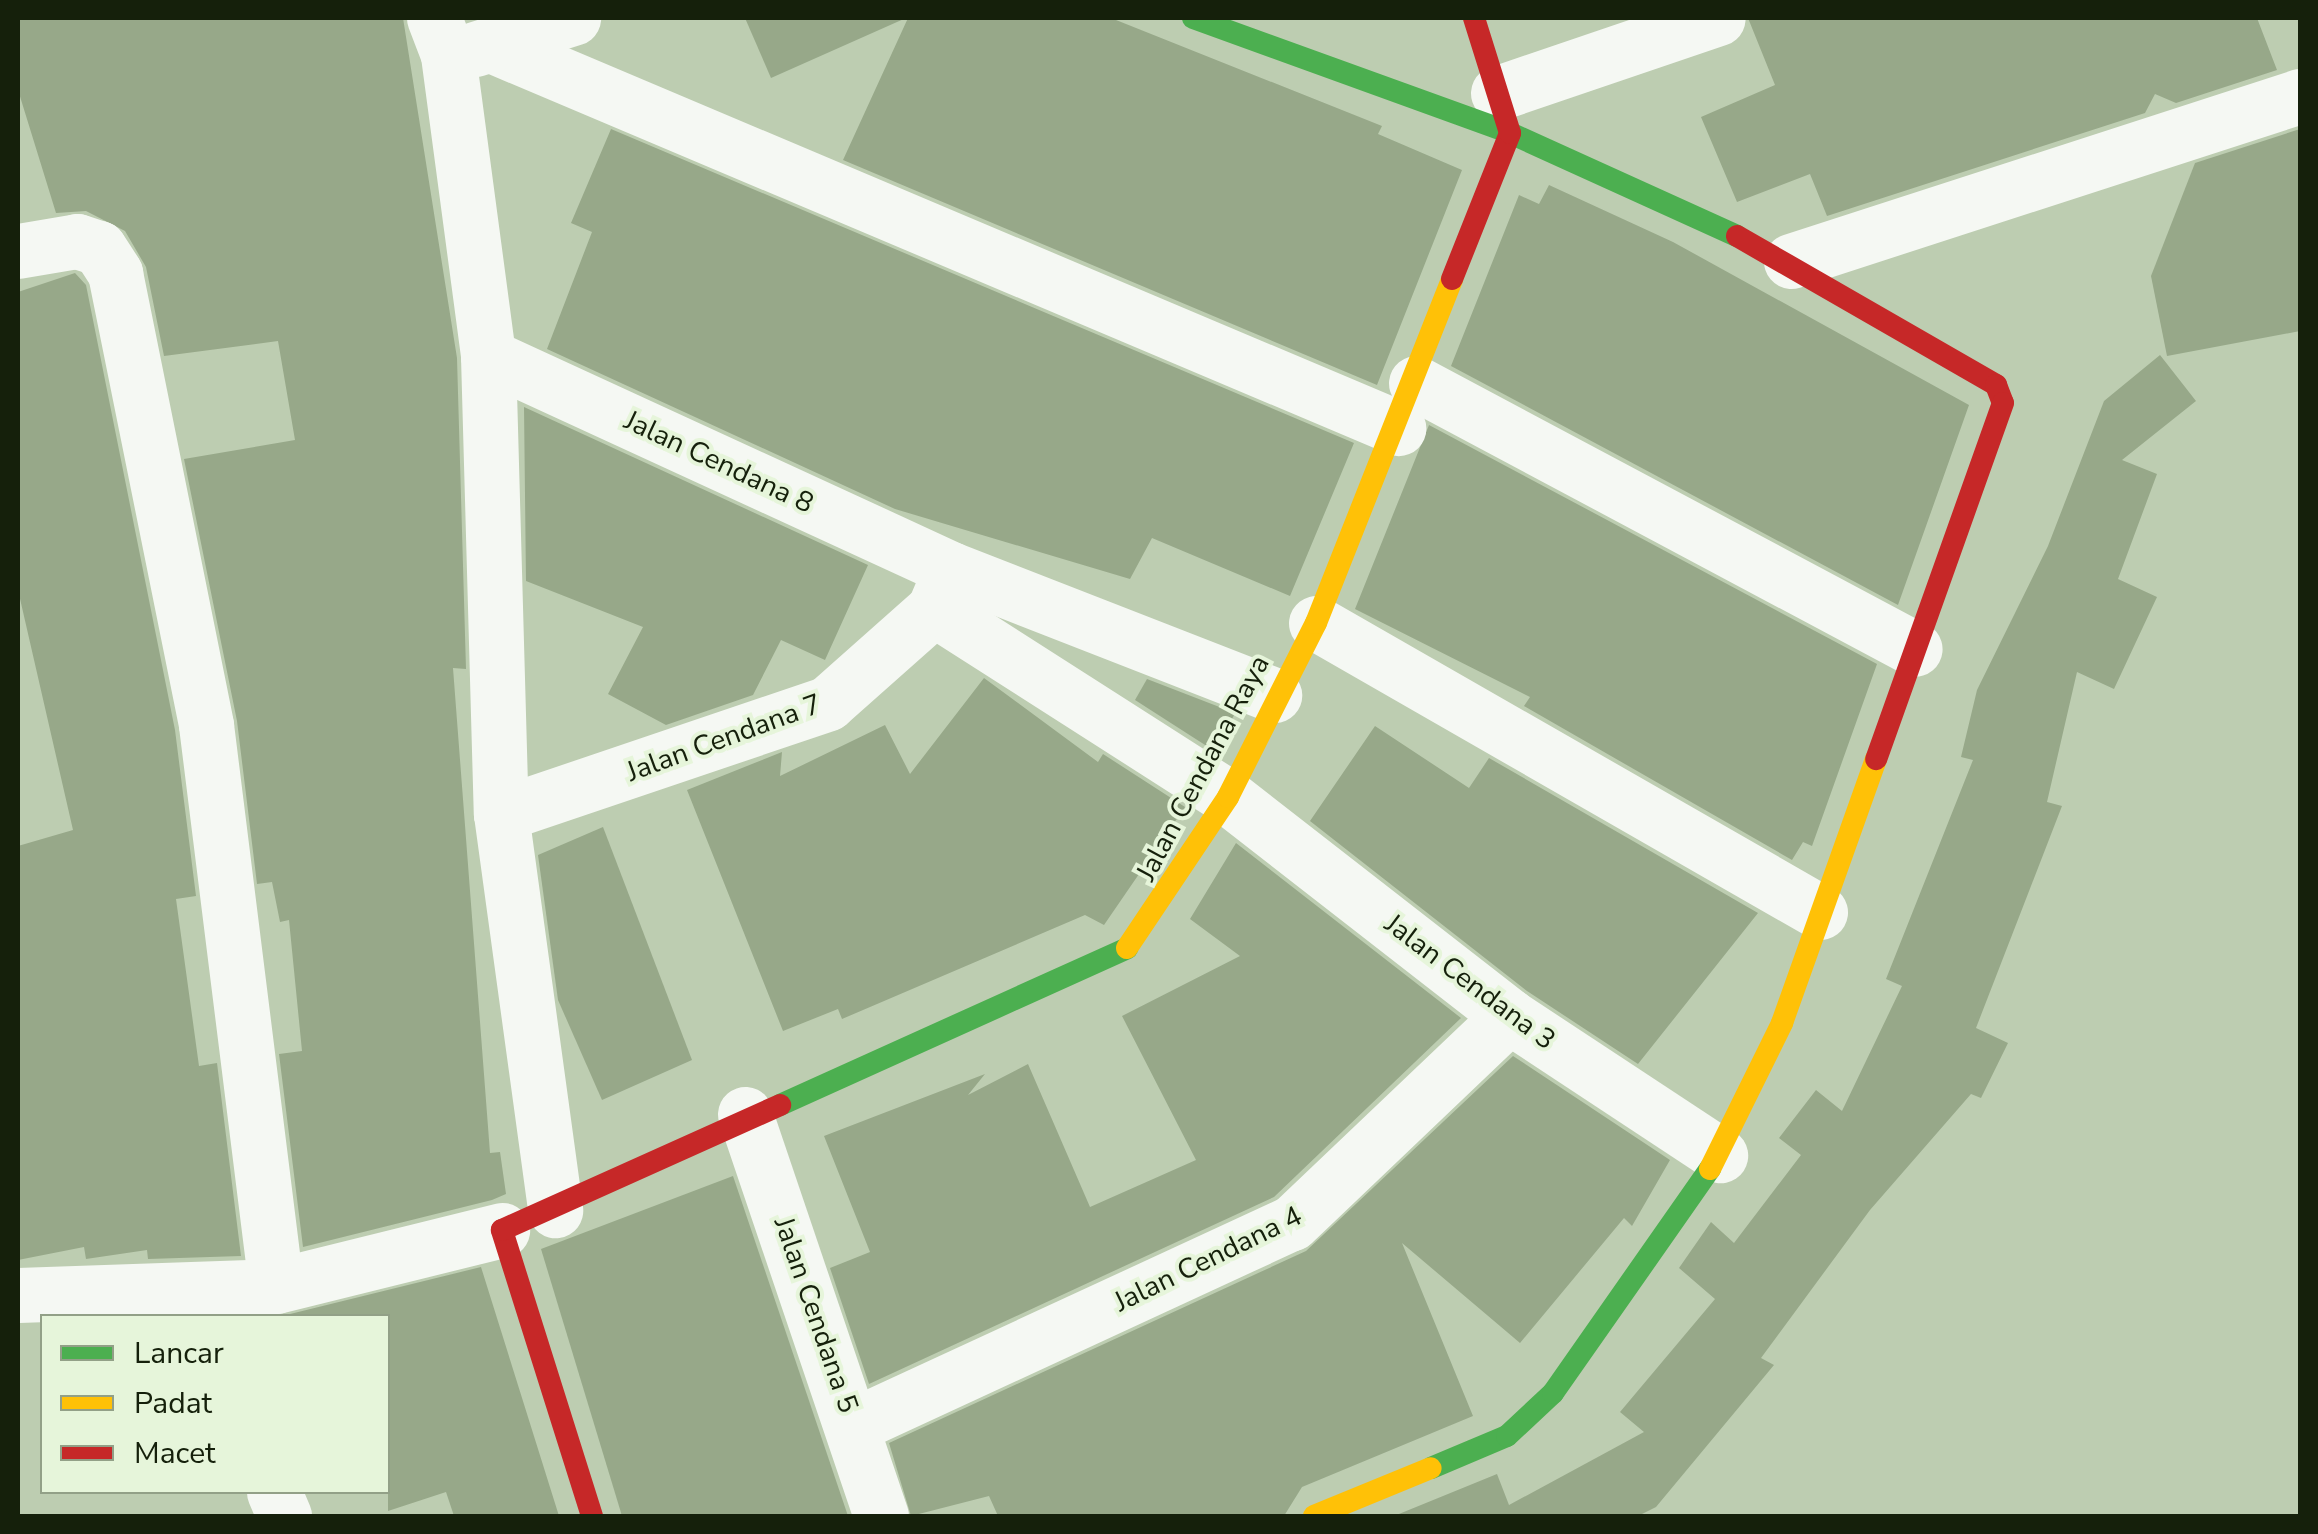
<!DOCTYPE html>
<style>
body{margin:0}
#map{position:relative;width:2318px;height:1534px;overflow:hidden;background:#bdcdb1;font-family:"Nunito Sans",sans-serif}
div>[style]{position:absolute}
.building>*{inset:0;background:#97a889}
.street>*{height:55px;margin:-27.5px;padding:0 27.5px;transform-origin:27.5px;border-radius:27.5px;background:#f5f8f3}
.fast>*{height:22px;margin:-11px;padding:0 11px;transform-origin:11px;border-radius:11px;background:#4caf50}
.slow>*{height:22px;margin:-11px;padding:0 11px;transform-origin:11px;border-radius:11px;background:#ffc107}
.jam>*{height:22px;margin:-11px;padding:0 11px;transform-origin:11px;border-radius:11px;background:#c62828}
span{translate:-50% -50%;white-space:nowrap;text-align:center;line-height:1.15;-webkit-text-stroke:8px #e6f5da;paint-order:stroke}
.street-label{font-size:28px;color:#15200b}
.frame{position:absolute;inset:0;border:20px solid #15200b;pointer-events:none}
.legend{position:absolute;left:40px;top:1314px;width:350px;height:180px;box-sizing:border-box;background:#e6f5da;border:2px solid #92a087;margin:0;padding:12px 18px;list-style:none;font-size:30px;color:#15200b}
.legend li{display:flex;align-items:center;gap:20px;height:50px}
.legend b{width:50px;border:2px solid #92a087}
</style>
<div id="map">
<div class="building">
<i style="clip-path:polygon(18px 18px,403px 18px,457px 358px,466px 669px,453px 668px,490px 1153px,500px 1152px,506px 1194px,492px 1200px,303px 1247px,279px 1054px,302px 1051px,289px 920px,280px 922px,272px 882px,257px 884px,237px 721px,184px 459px,295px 440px,278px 341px,164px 356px,146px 267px,125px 231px,86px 211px,56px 213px,18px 90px)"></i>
<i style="clip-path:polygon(745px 18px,906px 18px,771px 78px)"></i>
<i style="clip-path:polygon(908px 18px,1111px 18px,1382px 126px,1378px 134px,1462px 170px,1377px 385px,843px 160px)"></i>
<i style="clip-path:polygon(1748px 18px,2257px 18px,2277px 70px,2176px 103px,2155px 94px,2145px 113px,1827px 216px,1810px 174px,1737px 202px,1701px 117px,1775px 85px)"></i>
<i style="clip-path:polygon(611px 129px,1354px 443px,1290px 596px,1152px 538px,1130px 579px,895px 509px,547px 349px,592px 232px,571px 223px)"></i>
<i style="clip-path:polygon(2300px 129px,2300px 331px,2167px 356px,2151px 276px,2195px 163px)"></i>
<i style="clip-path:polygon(1549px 185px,1673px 242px,1969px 405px,1898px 605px,1451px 366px,1519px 195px,1539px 204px)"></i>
<i style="clip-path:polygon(75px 273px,86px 285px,175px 730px,196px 896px,176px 899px,199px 1066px,217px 1063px,241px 1256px,148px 1259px,147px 1250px,86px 1259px,84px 1247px,18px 1260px,18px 846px,73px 830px,18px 590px,18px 292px)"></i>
<i style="clip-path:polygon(2160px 355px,2196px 401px,2122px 460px,2157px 474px,2118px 579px,2157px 597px,2114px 689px,2077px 672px,2047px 802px,2062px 806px,1976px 1028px,2008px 1043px,1981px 1098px,1971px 1094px,1870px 1210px,1761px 1358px,1774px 1365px,1656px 1507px,1638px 1516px,1394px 1516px,1497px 1474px,1509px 1505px,1644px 1432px,1620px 1412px,1715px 1299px,1679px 1268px,1711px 1222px,1734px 1243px,1801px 1155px,1779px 1138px,1816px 1090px,1842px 1111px,1902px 986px,1886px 979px,1973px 760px,1961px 757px,1977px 690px,2048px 546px,2104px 401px)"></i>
<i style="clip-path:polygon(524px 407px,868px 565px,825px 660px,781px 640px,753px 695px,666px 725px,608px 694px,643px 627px,526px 581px)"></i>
<i style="clip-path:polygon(1429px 425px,1877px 664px,1812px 846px,1803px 842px,1792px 860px,1524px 706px,1530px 697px,1355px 609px)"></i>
<i style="clip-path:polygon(984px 678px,1098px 762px,1103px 754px,1185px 807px,1104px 925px,1085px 915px,842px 1019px,838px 1009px,783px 1031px,687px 790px,782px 752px,780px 776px,885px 725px,910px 774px)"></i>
<i style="clip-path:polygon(1147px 679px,1235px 713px,1216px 752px,1135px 700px)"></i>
<i style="clip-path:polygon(1375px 726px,1469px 788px,1489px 758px,1758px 913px,1638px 1064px,1527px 991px,1310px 821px)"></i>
<i style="clip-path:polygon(603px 827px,692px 1060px,602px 1100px,558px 1000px,538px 855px)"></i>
<i style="clip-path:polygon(1236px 843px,1461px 1018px,1274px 1197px,869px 1384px,830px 1268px,870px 1252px,824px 1136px,985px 1074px,968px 1095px,1028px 1064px,1090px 1207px,1196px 1160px,1122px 1016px,1240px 956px,1190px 919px)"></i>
<i style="clip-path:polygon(1513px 1056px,1670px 1160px,1632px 1226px,1624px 1218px,1520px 1343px,1402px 1243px,1473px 1416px,1302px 1487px,1284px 1516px,998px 1516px,989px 1496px,911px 1516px,889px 1443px,1306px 1251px)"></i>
<i style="clip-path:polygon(733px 1176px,848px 1516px,622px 1516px,541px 1249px)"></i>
<i style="clip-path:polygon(481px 1267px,559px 1516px,454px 1516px,446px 1492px,388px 1511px,388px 1316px,282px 1316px)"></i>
</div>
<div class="street">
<i style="left:434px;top:18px;width:40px;rotate:69deg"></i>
<i style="left:448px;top:55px;width:304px;rotate:82.4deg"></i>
<i style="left:488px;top:356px;width:458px;rotate:88.4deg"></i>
<i style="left:501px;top:814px;width:400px;rotate:82.2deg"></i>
<i style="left:491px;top:45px;width:985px;rotate:22.89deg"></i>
<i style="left:475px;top:49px;width:103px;rotate:-17.6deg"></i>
<i style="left:1498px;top:93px;width:232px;rotate:-18.8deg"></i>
<i style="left:18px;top:251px;width:60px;rotate:-9.6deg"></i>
<i style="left:77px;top:241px;width:23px;rotate:18deg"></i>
<i style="left:99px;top:248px;width:30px;rotate:57deg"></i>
<i style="left:115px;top:273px;width:461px;rotate:78.6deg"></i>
<i style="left:206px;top:725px;width:565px;rotate:82.89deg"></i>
<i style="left:1791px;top:261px;width:535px;rotate:-17.96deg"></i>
<i style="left:488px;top:356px;width:510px;rotate:24.7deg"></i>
<i style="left:951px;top:569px;width:347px;rotate:21.3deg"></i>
<i style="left:1416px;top:383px;width:565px;rotate:28.06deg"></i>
<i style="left:934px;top:609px;width:349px;rotate:32.6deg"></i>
<i style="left:1228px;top:797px;width:356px;rotate:37.9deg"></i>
<i style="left:1509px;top:1016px;width:253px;rotate:33.4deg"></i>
<i style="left:1316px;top:623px;width:581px;rotate:29.83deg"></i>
<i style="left:501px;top:814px;width:345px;rotate:-18.7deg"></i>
<i style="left:828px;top:703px;width:142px;rotate:-41.6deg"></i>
<i style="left:934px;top:609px;width:36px;rotate:-67deg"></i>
<i style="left:745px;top:1114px;width:424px;rotate:71.3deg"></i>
<i style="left:18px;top:1295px;width:258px;rotate:-2deg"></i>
<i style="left:276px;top:1286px;width:233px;rotate:-13.9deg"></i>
<i style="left:854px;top:1425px;width:482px;rotate:-24.8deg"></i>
<i style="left:1292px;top:1223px;width:300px;rotate:-43.6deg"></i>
<i style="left:274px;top:1492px;width:26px;rotate:67deg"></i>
</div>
<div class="fast">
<i style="left:1193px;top:18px;width:337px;rotate:19.9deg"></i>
<i style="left:1510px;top:133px;width:249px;rotate:24.4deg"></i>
<i style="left:780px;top:1105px;width:381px;rotate:-24.3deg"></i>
<i style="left:1431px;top:1468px;width:82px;rotate:-22.8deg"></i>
<i style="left:1507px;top:1436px;width:63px;rotate:-43.1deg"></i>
<i style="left:1553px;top:1393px;width:274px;rotate:-55deg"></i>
</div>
<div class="slow">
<i style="left:1127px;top:948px;width:182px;rotate:-56.2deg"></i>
<i style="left:1228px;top:797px;width:195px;rotate:-63.2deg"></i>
<i style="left:1316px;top:623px;width:370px;rotate:-68.4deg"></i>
<i style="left:1710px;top:1169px;width:163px;rotate:-63.7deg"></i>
<i style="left:1782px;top:1023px;width:280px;rotate:-70.4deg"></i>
<i style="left:1314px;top:1516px;width:126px;rotate:-22.3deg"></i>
</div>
<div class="jam">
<i style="left:1737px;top:236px;width:299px;rotate:29.9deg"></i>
<i style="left:1996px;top:385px;width:19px;rotate:69deg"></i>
<i style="left:2003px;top:403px;width:378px;rotate:109.6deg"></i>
<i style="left:1452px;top:279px;width:157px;rotate:-68.3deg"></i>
<i style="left:1510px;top:133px;width:121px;rotate:-107.4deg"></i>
<i style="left:592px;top:1516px;width:300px;rotate:-107.5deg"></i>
<i style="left:502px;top:1230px;width:305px;rotate:-24.2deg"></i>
</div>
<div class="street-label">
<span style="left:719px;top:462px;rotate:25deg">Jalan Cendana 8</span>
<span style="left:724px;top:738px;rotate:-20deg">Jalan Cendana 7</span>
<span style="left:1203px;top:768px;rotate:-62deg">Jalan Cendana Raya</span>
<span style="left:1470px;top:982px;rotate:37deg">Jalan Cendana 3</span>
<span style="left:1208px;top:1259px;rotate:-26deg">Jalan Cendana 4</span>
<span style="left:816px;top:1315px;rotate:71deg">Jalan Cendana 5</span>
</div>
<div class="frame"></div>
<ul class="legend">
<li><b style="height:12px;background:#4caf50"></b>Lancar</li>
<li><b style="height:12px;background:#ffc107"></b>Padat</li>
<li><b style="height:12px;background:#c62828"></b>Macet</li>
</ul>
</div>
